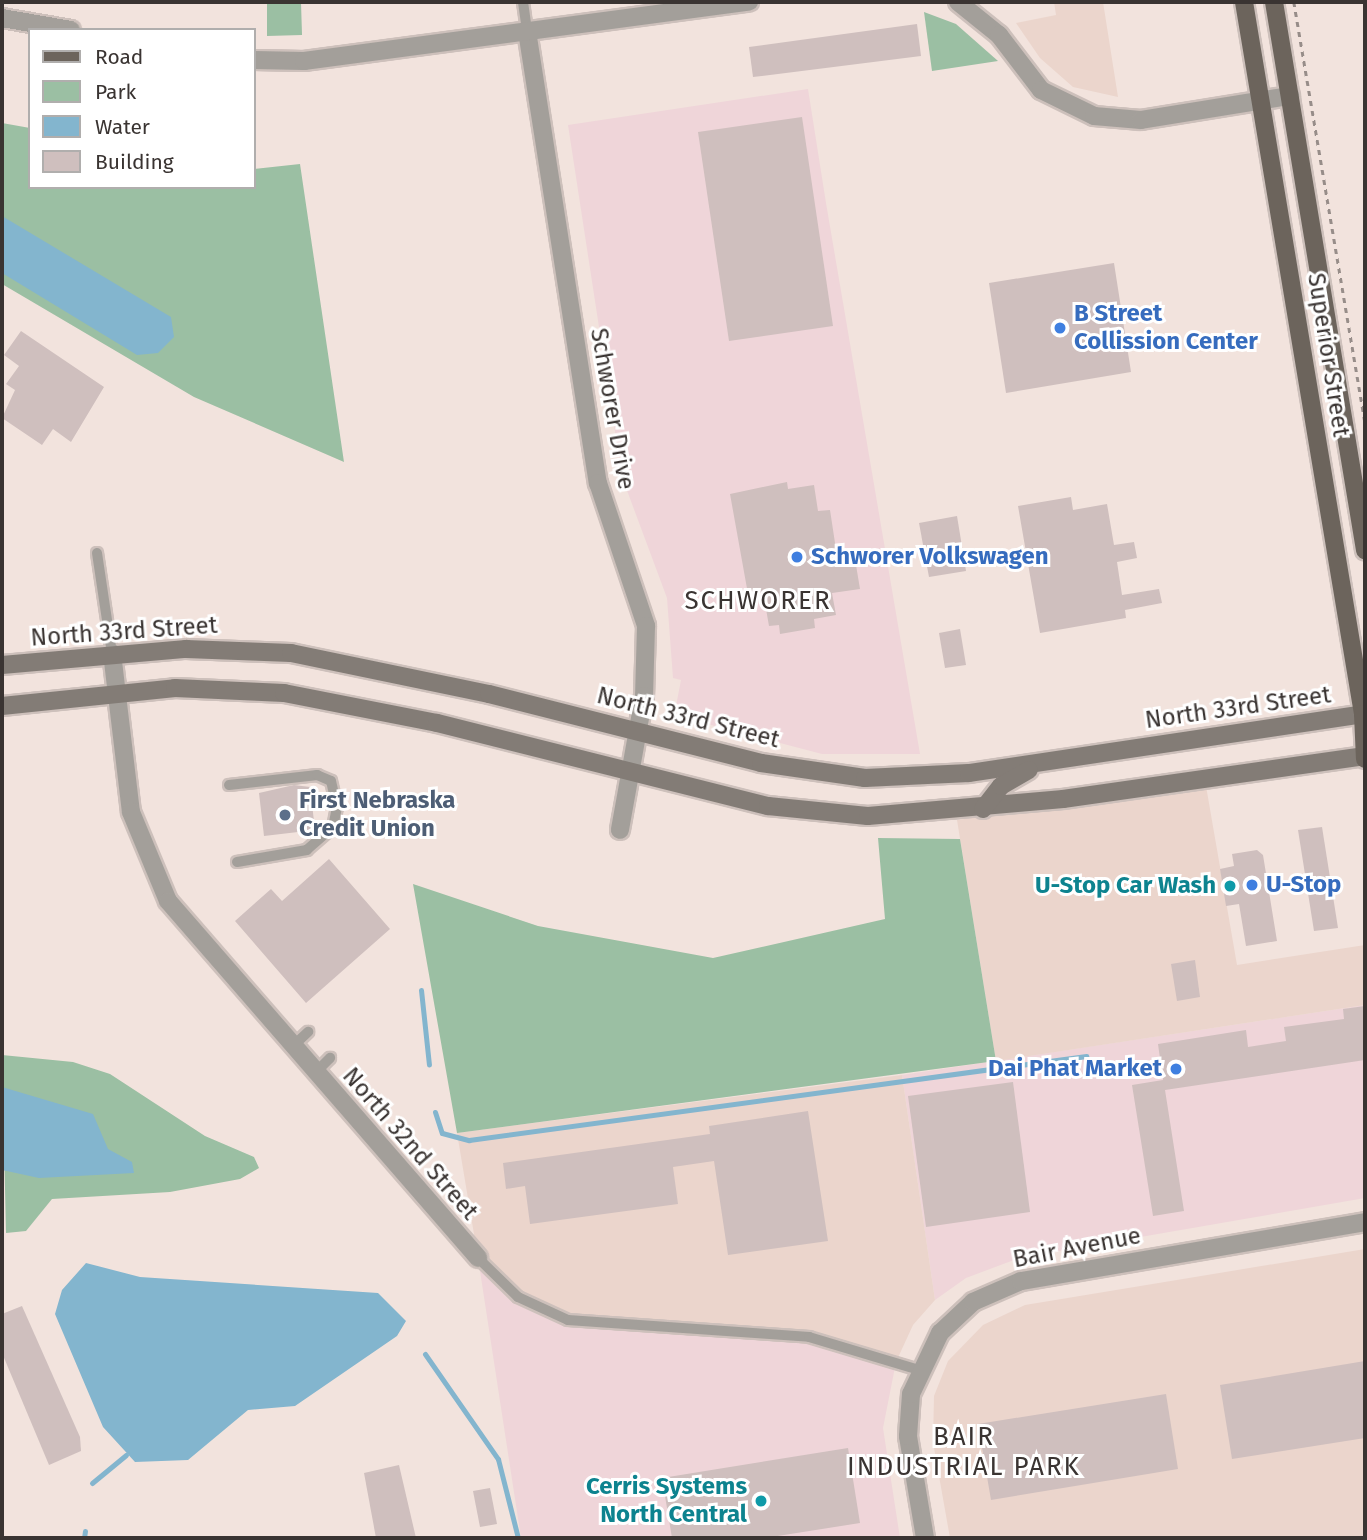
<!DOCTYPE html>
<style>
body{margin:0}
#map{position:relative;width:1367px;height:1540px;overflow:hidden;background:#f2e3dd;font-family:"Fira Sans",sans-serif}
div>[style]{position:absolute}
.commercial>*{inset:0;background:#efd5d9}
.built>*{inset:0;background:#ebd5cc}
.green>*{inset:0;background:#9bbfa3}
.water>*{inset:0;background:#83b5ce}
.stream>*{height:5px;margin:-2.5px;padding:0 2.5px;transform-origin:2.5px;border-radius:2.5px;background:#83b5ce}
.building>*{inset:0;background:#cfbfbe}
.path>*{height:2.5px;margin-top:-1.25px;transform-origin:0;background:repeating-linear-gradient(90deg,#978d89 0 5px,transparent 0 10px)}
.roads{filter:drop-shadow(2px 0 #cdc0bb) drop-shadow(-2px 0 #cdc0bb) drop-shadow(0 2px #cdc0bb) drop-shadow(0 -2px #cdc0bb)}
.lane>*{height:10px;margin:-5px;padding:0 5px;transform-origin:5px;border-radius:5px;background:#a39f9a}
.street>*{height:18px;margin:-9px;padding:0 9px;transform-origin:9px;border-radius:9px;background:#a39f9a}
.secondary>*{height:18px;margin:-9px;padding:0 9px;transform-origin:9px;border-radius:9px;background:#837c76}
.primary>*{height:18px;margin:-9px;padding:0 9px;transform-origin:9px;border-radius:9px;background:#6c645c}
.dots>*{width:19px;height:19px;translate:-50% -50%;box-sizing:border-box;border:4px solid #fff;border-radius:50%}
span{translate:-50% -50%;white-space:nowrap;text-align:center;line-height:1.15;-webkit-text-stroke:6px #fff;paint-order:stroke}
.shop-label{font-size:24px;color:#366cbe;font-weight:700}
.left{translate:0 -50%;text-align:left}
.right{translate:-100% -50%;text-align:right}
.street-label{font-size:24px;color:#3a3432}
.service-label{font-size:24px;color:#4e5e75;font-weight:700}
.culture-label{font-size:24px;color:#0d838f;font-weight:700}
.neighbourhood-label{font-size:26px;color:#3a3432;letter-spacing:2px}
.frame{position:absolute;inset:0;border:4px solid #3a3432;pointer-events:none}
.legend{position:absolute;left:28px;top:28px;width:228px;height:161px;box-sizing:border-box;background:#fff;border:2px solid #b0aead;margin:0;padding:9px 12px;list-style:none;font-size:21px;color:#3a3432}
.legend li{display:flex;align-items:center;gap:14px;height:35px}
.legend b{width:35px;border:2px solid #b0aead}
</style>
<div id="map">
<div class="commercial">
<i style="clip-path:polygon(808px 89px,826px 203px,920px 754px,822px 754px,684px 718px,676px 706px,681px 680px,673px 678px,667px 598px,622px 477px,568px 125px)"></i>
<i style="clip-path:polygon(1365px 1005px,1365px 1198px,1019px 1258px,966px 1278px,935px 1300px,902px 1075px)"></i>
<i style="clip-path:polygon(478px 1258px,896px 1362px,883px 1428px,900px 1538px,521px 1538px)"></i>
</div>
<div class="built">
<i style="clip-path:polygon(1054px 2px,1103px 2px,1118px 97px,1073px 87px,1040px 58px,1016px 23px,1056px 15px)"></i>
<i style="clip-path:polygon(1206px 786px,1237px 965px,1365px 945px,1365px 1005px,996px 1061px,957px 820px)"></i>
<i style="clip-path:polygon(902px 1075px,935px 1300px,913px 1325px,896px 1362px,838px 1344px,590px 1323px,528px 1304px,478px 1258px,457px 1133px)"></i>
<i style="clip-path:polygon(1365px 1249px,1365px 1538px,950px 1538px,933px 1442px,934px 1396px,948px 1361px,983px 1325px,1025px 1305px)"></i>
</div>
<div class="green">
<i style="clip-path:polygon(267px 2px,301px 2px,302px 35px,267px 36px)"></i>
<i style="clip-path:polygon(924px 12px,956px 24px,998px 61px,932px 71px)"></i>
<i style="clip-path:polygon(2px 123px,30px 128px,30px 187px,254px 187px,254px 169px,300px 164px,344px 462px,194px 397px,2px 284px)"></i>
<i style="clip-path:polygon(878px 838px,960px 839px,996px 1061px,457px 1133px,413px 884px,538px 926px,713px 958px,885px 919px)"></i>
<i style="clip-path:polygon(2px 1055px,73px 1062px,110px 1074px,205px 1136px,254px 1157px,259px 1168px,240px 1179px,170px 1192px,52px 1199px,26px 1231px,6px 1233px)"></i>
</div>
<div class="water">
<i style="clip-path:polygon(2px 216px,171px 317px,174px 337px,158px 353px,137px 355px,2px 273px)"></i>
<i style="clip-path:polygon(2px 1087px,93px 1114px,108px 1149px,132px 1162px,134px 1173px,39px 1178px,2px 1170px)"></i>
<i style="clip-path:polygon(86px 1263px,140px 1277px,378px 1293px,406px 1321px,397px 1336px,295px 1406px,248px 1410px,188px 1460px,135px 1462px,103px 1427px,55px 1314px,62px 1290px)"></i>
</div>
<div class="stream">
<i style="left:421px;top:990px;width:75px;rotate:83.9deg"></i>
<i style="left:435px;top:1112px;width:22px;rotate:72deg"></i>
<i style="left:442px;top:1133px;width:28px;rotate:15deg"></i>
<i style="left:469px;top:1140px;width:623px;rotate:-7.75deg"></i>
<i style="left:425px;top:1354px;width:128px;rotate:55.2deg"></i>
<i style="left:498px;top:1459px;width:81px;rotate:75.8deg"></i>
<i style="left:92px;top:1483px;width:44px;rotate:-39.5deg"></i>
<i style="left:84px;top:1538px;width:7px;rotate:-82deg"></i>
</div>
<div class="building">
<i style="clip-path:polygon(917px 24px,921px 56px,753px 77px,749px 47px)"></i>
<i style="clip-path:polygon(802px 117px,833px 326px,729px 341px,698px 132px)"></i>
<i style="clip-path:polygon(1114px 263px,1131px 372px,1006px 393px,989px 283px)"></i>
<i style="clip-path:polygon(21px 331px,104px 387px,71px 442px,53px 429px,42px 445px,2px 418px,15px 390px,6px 384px,19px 366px,4px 355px)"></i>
<i style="clip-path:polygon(787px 482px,788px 489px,814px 485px,818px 511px,830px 510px,837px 556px,854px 553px,860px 589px,832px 593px,836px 615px,814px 619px,815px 628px,780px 634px,779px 625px,769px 626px,763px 592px,748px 594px,730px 494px)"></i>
<i style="clip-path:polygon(1071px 497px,1073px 510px,1107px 504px,1114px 545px,1134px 542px,1137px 558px,1117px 562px,1122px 595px,1159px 589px,1162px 603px,1125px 610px,1126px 618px,1040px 633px,1018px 506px)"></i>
<i style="clip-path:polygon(957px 516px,966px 571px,929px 577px,919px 523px)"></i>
<i style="clip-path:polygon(960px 629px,966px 665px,945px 668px,939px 633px)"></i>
<i style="clip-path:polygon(294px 785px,310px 787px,315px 830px,264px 836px,259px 793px)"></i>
<i style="clip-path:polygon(1322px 827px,1338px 928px,1314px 931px,1298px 830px)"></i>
<i style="clip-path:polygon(1257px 850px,1263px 855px,1277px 941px,1246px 946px,1239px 904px,1226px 906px,1220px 869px,1234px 866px,1232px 854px)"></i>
<i style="clip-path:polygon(329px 859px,390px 929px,306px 1003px,235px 921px,271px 889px,282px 901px)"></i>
<i style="clip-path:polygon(1195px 960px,1200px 997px,1177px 1001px,1171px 964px)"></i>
<i style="clip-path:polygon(1365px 1006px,1365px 1060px,1165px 1090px,1184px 1211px,1153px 1216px,1132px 1085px,1163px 1080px,1158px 1044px,1246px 1030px,1248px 1047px,1286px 1041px,1284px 1027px,1344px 1019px,1343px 1009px)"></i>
<i style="clip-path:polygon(1013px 1082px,1030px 1212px,926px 1227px,908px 1096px)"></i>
<i style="clip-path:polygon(808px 1111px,828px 1241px,728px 1255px,714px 1161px,673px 1167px,678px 1204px,530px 1224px,525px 1186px,506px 1189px,503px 1163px,710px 1134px,709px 1126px)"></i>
<i style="clip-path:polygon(22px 1306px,80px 1437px,81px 1451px,49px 1465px,2px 1353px,2px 1314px)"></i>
<i style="clip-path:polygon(1365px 1361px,1365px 1438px,1232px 1459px,1220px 1385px)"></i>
<i style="clip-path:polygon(1166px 1394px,1178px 1469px,991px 1500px,978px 1424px)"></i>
<i style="clip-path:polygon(848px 1448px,860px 1523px,765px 1538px,672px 1538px,662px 1478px)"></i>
<i style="clip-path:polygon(399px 1465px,416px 1538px,376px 1538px,364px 1473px)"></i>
<i style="clip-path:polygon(490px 1488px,497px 1524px,480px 1527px,473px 1491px)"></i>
</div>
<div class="path">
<i style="left:1294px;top:2px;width:428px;rotate:80.4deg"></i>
</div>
<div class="roads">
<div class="lane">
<i style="left:523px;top:2px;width:29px;rotate:82deg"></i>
<i style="left:97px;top:553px;width:101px;rotate:81.5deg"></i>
<i style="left:229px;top:785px;width:89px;rotate:-6.5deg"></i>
<i style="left:317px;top:775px;width:15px;rotate:23deg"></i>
<i style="left:331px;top:781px;width:27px;rotate:77deg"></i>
<i style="left:337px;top:807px;width:20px;rotate:101deg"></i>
<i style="left:333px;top:827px;width:35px;rotate:139deg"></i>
<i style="left:307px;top:850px;width:71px;rotate:170.3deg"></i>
<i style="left:293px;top:1046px;width:21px;rotate:-43deg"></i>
<i style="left:316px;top:1072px;width:20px;rotate:-45deg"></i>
<i style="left:478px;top:1258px;width:56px;rotate:44.3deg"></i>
<i style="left:518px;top:1297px;width:55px;rotate:24.7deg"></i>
<i style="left:568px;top:1320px;width:242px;rotate:4deg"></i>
<i style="left:809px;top:1337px;width:115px;rotate:16.7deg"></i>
</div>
<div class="street">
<i style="left:958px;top:2px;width:53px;rotate:38.8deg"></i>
<i style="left:999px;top:35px;width:69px;rotate:52.6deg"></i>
<i style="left:1041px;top:90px;width:59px;rotate:26.1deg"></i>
<i style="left:1094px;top:116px;width:47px;rotate:4.9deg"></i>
<i style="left:1141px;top:120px;width:151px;rotate:-9.2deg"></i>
<i style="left:2px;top:18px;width:70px;rotate:9.9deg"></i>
<i style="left:527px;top:31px;width:458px;rotate:81.1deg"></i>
<i style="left:598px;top:483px;width:151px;rotate:71.4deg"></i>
<i style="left:646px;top:626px;width:70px;rotate:91.6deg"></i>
<i style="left:644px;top:696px;width:136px;rotate:100.2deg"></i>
<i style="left:254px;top:60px;width:50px;rotate:1.1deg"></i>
<i style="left:304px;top:61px;width:449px;rotate:-7.6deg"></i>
<i style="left:112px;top:653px;width:160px;rotate:83.2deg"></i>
<i style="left:131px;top:812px;width:96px;rotate:67.4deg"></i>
<i style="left:168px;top:901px;width:473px;rotate:49deg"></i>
<i style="left:925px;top:1538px;width:103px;rotate:-99.5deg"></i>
<i style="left:908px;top:1436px;width:42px;rotate:-85.9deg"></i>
<i style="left:911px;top:1394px;width:68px;rotate:-64.6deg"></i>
<i style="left:940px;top:1333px;width:45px;rotate:-43.2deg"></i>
<i style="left:973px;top:1302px;width:52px;rotate:-23.6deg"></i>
<i style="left:1021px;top:1281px;width:349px;rotate:-9.7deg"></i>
</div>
<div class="secondary">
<i style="left:2px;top:665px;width:185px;rotate:-5deg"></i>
<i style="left:186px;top:649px;width:105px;rotate:2.2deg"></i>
<i style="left:291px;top:653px;width:202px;rotate:11.7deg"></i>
<i style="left:489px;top:694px;width:281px;rotate:14.2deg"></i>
<i style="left:761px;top:763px;width:105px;rotate:8.2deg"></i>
<i style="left:865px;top:778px;width:104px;rotate:-2.8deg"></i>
<i style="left:969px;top:773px;width:400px;rotate:-8.5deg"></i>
<i style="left:2px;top:706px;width:174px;rotate:-5.9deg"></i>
<i style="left:175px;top:688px;width:109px;rotate:2.6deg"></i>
<i style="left:284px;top:693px;width:156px;rotate:11.1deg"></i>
<i style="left:437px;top:723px;width:341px;rotate:14.1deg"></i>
<i style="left:768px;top:806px;width:100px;rotate:5.7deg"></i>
<i style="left:868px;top:816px;width:196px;rotate:-5deg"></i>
<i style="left:1063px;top:799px;width:305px;rotate:-8.1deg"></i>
<i style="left:983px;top:809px;width:29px;rotate:-52deg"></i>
<i style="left:1001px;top:786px;width:32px;rotate:-30deg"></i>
</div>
<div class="primary">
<i style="left:1244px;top:2px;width:722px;rotate:80.51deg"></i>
<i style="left:1363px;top:714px;width:45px;rotate:87.5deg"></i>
<i style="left:1274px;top:2px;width:556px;rotate:80.57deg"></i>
</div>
</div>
<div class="dots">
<i style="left:1060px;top:328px;background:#3f7fe0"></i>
<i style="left:797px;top:557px;background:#3f7fe0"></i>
<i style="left:285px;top:815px;background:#5c6f8a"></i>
<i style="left:1252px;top:885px;background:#3f7fe0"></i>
<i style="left:1230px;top:886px;background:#0f9aa8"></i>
<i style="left:1176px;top:1069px;background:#3f7fe0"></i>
<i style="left:761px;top:1501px;background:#0f9aa8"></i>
</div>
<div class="shop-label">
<span class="left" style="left:1074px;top:328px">B Street<br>Collission Center</span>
<span class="left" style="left:811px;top:557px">Schworer Volkswagen</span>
<span class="left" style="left:1266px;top:885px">U-Stop</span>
<span class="right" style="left:1162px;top:1069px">Dai Phat Market</span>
</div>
<div class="street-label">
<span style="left:1328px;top:355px;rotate:81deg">Superior Street</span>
<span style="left:612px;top:409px;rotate:80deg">Schworer Drive</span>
<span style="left:124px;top:632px;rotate:-4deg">North 33rd Street</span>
<span style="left:1238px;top:708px;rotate:-8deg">North 33rd Street</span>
<span style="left:688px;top:718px;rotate:14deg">North 33rd Street</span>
<span style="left:410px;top:1144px;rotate:49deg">North 32nd Street</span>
<span style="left:1077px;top:1248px;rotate:-11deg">Bair Avenue</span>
</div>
<div class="service-label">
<span class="left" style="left:299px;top:815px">First Nebraska<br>Credit Union</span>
</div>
<div class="culture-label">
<span class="right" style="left:1216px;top:886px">U-Stop Car Wash</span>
<span class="right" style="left:747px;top:1501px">Cerris Systems<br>North Central</span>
</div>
<div class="neighbourhood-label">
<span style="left:758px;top:601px">SCHWORER</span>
<span style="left:964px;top:1452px">BAIR<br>INDUSTRIAL PARK</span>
</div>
<div class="frame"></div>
<ul class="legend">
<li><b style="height:9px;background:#6c645c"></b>Road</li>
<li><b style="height:19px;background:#9bbfa3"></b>Park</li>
<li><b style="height:19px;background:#83b5ce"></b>Water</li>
<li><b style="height:19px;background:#cfbfbe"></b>Building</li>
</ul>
</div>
